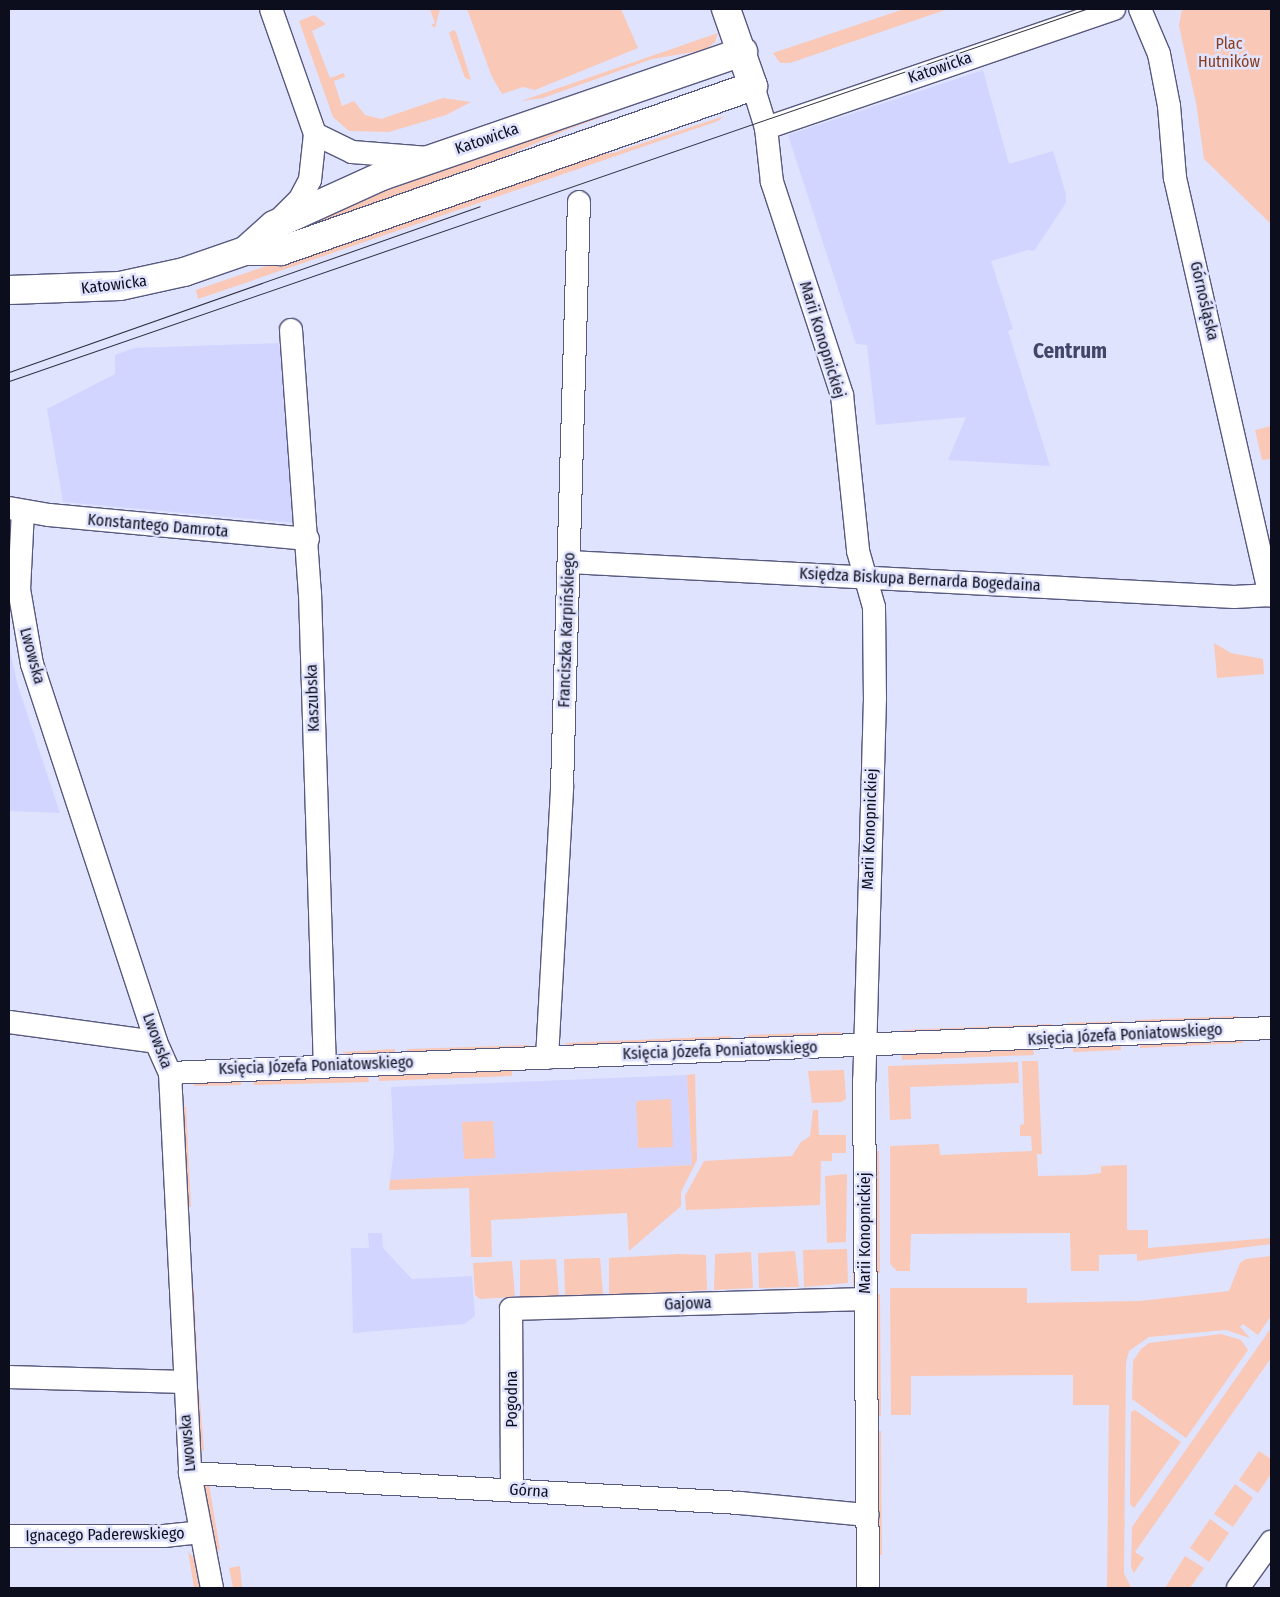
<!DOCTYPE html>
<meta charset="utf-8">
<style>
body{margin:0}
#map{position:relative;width:1280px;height:1597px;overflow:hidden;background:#e0e3fe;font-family:"Fira Sans Condensed",sans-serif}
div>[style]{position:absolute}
.built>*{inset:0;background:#d2d5ff}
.green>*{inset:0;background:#f9c8b6}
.roads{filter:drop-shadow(1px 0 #57597f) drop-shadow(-1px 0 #57597f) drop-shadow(0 1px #57597f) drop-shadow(0 -1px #57597f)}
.minor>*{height:22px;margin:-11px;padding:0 11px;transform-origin:11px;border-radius:11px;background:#fff}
.tertiary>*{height:28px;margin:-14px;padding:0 14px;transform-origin:14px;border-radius:14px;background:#fff}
.tram>*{height:1px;margin:-0.5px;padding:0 0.5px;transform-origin:0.5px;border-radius:0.5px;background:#2e3041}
span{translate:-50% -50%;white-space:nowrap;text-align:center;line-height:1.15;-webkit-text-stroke:5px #e0e3fe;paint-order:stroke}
.park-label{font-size:16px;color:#8b3c1b}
.street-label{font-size:16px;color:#0d0e1d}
.district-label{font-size:21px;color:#434569;font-weight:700}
.frame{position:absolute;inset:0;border:10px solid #0d0e1d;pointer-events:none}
</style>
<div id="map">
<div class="built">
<i style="clip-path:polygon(983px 70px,1009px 164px,1053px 151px,1066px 194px,1066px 203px,1034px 251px,1028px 250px,991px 261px,1013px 329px,1008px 331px,1050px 466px,948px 460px,966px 417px,876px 425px,867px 345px,856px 344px,788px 135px)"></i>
<i style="clip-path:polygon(280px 343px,295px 523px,63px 502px,47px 409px,115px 374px,115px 355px,134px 348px)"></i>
<i style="clip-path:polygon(9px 647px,18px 686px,60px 813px,9px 811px)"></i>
<i style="clip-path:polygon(687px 1075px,692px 1165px,390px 1180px,394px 1151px,391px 1087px)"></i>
<i style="clip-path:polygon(368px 1233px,382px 1233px,383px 1248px,412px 1279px,472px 1276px,475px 1316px,464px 1324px,353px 1333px,351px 1248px,369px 1248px)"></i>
</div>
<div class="green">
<i style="clip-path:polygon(430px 9px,440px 9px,435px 28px,431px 25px,435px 23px)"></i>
<i style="clip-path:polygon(467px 9px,621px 9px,638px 48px,535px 90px,523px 87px,502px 94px,492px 77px)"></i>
<i style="clip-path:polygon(904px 9px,948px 9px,790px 63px,780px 63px,773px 53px)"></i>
<i style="clip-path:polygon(1182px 9px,1271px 9px,1271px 224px,1204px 159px,1196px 103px,1179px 26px)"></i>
<i style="clip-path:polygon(314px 15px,326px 24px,312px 31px,330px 78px,344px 73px,345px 77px,334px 81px,342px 106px,354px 101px,365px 115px,381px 119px,443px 98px,471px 102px,446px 115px,389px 132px,349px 131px,333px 117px,299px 21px)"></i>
<i style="clip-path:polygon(453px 30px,456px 32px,471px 80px,465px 78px,449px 33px)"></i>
<i style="clip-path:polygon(718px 33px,715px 42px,705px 50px,652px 59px,543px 98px,521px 101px)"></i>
<i style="clip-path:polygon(711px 77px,569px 129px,460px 176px,277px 240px,275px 237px,372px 192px)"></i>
<i style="clip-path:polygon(724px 116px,718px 121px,198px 299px,196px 290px,595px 154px,613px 153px)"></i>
<i style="clip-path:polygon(1271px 426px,1271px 459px,1262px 460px,1255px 430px)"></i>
<i style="clip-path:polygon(1214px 643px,1231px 653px,1263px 659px,1264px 674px,1217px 678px)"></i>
<i style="clip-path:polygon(1238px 1016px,1238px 1019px,1136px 1023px,1135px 1020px)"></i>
<i style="clip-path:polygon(1123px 1021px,1123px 1023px,1068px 1026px,1067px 1023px)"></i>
<i style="clip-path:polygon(1052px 1024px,1052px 1027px,903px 1033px,903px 1030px)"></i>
<i style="clip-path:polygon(841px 1032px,841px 1036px,748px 1039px,748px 1035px)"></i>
<i style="clip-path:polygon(731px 1036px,732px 1040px,572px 1046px,564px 1043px)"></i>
<i style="clip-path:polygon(1243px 1038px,1243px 1043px,1140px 1048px,1140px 1043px)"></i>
<i style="clip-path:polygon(530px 1045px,522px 1049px,407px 1053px,407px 1049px)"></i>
<i style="clip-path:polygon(1121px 1045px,1121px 1050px,1073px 1052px,1073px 1047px)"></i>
<i style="clip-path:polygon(1033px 1048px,1034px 1055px,902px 1060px,902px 1054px)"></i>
<i style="clip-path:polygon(395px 1049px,395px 1053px,350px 1055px,342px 1052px)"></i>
<i style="clip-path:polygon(1022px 1061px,1038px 1061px,1042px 1154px,1037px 1154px,1038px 1176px,1085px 1175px,1101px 1173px,1101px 1166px,1127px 1165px,1127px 1230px,1148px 1230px,1148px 1248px,1271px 1238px,1271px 1244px,1137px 1261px,1137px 1254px,1099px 1255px,1099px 1271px,1071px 1271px,1070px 1233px,911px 1234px,910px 1271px,897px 1271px,890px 1264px,890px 1146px,939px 1144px,940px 1155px,1032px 1151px,1031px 1136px,1020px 1136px,1020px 1125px,1024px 1124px)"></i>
<i style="clip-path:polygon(1018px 1062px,1019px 1083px,910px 1087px,911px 1119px,890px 1120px,888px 1066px)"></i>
<i style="clip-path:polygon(512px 1069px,512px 1076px,379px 1081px,379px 1074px)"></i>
<i style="clip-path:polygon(844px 1070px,846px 1099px,841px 1102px,812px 1103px,808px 1071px)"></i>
<i style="clip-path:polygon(695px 1074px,697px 1160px,681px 1192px,681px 1206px,629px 1251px,627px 1213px,491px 1220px,492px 1257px,471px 1257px,469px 1188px,389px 1190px,390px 1180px,692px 1165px,687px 1075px)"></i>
<i style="clip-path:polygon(368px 1075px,369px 1082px,254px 1085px,253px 1078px)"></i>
<i style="clip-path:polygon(241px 1079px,241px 1085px,194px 1086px,193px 1081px)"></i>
<i style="clip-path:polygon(671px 1099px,673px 1147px,638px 1148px,636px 1101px)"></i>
<i style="clip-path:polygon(182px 1106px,186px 1107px,191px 1207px,187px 1207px)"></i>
<i style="clip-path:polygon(813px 1110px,818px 1110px,819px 1135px,846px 1135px,846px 1153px,832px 1153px,832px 1161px,821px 1161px,820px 1205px,686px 1210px,685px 1196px,704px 1161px,792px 1156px,801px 1142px,810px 1136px)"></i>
<i style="clip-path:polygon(493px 1121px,495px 1158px,464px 1159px,462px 1122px)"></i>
<i style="clip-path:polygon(876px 1151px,879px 1151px,880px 1273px,877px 1273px)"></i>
<i style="clip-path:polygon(853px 1172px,856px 1172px,856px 1286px,853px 1286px)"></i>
<i style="clip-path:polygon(847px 1174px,846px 1242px,827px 1243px,825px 1176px)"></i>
<i style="clip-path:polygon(847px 1249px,848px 1283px,804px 1287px,803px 1250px)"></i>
<i style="clip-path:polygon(795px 1251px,799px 1287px,759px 1288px,758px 1253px)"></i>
<i style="clip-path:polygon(751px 1252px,753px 1288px,714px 1290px,715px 1254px)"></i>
<i style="clip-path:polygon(679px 1254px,706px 1255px,707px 1290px,609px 1295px,609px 1258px)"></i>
<i style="clip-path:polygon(1271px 1256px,1271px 1316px,1258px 1335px,1243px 1324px,1240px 1327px,1250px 1338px,1226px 1330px,1149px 1337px,1129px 1351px,1126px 1363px,1124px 1573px,1131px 1588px,1107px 1588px,1109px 1405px,1073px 1405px,1073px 1375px,911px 1376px,911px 1415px,891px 1415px,890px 1288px,1027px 1288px,1027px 1303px,1140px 1301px,1229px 1291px,1240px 1263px,1246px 1259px)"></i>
<i style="clip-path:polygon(600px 1258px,603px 1294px,565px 1296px,564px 1259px)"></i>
<i style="clip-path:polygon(556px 1259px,559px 1296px,520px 1297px,520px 1260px)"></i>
<i style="clip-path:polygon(512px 1261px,515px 1297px,480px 1299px,475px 1295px,473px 1263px)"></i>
<i style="clip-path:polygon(191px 1288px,194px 1288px,198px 1375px,195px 1375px)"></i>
<i style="clip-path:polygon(877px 1294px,880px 1294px,881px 1416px,878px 1416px)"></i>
<i style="clip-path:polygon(1271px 1328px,1271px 1358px,1135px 1552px,1144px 1558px,1134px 1573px,1131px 1567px,1132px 1527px)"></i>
<i style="clip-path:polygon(1221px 1334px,1241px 1340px,1248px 1350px,1186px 1438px,1132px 1399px,1133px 1361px,1141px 1349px,1149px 1343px)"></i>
<i style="clip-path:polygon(195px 1388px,199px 1388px,204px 1450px,200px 1451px)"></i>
<i style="clip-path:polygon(1135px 1410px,1181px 1442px,1134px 1508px,1130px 1504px,1131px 1412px)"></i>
<i style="clip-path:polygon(878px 1431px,881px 1431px,882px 1555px,879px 1555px)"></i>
<i style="clip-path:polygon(1259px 1451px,1271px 1459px,1271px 1474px,1258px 1493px,1239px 1480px)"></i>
<i style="clip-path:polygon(209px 1484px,220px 1550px,215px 1551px,204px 1485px)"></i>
<i style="clip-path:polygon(1235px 1484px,1253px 1498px,1233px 1527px,1214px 1514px)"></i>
<i style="clip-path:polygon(1210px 1519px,1229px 1533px,1209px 1562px,1190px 1548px)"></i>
<i style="clip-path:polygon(188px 1551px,197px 1563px,202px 1588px,194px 1588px)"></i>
<i style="clip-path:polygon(1185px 1556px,1204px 1568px,1190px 1588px,1165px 1588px)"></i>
<i style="clip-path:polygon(240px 1566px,242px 1588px,233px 1588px,229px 1568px)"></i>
</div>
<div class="roads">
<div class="minor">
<i style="left:271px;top:9px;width:133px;rotate:70.6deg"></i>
<i style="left:315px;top:134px;width:46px;rotate:96.2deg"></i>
<i style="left:310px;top:180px;width:21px;rotate:118deg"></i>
<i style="left:300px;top:199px;width:28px;rotate:135deg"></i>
<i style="left:1140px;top:9px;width:49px;rotate:67.1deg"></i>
<i style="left:1159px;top:54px;width:53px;rotate:79.1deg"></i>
<i style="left:1169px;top:106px;width:72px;rotate:85.2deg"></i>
<i style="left:1175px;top:178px;width:428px;rotate:77.2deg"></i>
<i style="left:753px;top:86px;width:44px;rotate:72.8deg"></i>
<i style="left:766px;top:128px;width:54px;rotate:83.7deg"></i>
<i style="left:772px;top:182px;width:224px;rotate:71.8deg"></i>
<i style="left:842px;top:395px;width:157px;rotate:84.1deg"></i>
<i style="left:858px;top:551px;width:58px;rotate:74.1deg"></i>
<i style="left:874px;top:607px;width:91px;rotate:89.4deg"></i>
<i style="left:875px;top:698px;width:382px;rotate:91.6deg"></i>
<i style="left:864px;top:1080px;width:508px;rotate:89.55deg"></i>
<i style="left:766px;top:128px;width:368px;rotate:-18.9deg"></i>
<i style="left:315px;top:134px;width:41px;rotate:25.9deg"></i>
<i style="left:352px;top:152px;width:77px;rotate:4.5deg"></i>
<i style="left:291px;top:330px;width:264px;rotate:85.9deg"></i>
<i style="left:310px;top:593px;width:473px;rotate:88.2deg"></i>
<i style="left:9px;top:508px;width:41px;rotate:9.9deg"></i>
<i style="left:49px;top:515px;width:260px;rotate:5.3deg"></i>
<i style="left:23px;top:511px;width:78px;rotate:92.9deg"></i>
<i style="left:19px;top:589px;width:76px;rotate:80.2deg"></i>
<i style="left:32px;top:664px;width:398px;rotate:71.8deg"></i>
<i style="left:156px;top:1042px;width:34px;rotate:66deg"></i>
<i style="left:170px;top:1073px;width:400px;rotate:87.1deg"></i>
<i style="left:190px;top:1473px;width:117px;rotate:79.2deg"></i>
<i style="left:569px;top:562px;width:666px;rotate:3.01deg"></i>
<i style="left:1234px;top:597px;width:37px;rotate:-3deg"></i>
<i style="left:9px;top:1022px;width:148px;rotate:7.7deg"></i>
<i style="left:547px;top:1058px;width:271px;rotate:-86.8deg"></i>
<i style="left:562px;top:787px;width:585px;rotate:-88.34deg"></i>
<i style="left:170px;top:1073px;width:1102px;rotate:-2.34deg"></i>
<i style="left:9px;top:1377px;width:174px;rotate:1.6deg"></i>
<i style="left:190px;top:1473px;width:551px;rotate:3.12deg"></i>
<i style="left:740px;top:1503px;width:128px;rotate:5.4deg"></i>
<i style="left:512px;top:1490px;width:181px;rotate:-90.3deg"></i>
<i style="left:511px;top:1309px;width:354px;rotate:-1.6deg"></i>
<i style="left:9px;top:1536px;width:155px"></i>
<i style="left:164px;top:1536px;width:37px;rotate:-6deg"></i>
<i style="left:1238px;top:1588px;width:57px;rotate:-54.3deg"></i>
</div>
<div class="tertiary">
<i style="left:245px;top:251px;width:39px;rotate:-42deg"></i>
<i style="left:274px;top:225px;width:119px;rotate:-24.4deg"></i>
<i style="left:382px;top:176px;width:382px;rotate:-19deg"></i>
<i style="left:9px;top:290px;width:111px;rotate:-2.1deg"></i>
<i style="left:120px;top:286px;width:66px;rotate:-12.3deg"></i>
<i style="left:184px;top:272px;width:65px;rotate:-19deg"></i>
<i style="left:245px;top:251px;width:36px"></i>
<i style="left:281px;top:251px;width:500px;rotate:-19.27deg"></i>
<i style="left:753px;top:86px;width:82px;rotate:-109.3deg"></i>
</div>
</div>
<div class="tram">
<i style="left:9px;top:372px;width:499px;rotate:-19.4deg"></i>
<i style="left:9px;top:381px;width:1139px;rotate:-19.06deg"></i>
</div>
<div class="park-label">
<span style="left:1229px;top:53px">Plac<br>Hutników</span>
</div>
<div class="street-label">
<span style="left:940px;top:68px;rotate:-19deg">Katowicka</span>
<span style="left:487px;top:139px;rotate:-19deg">Katowicka</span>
<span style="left:114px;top:285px;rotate:-7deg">Katowicka</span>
<span style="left:1204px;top:301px;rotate:77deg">Górnośląska</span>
<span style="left:822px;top:340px;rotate:73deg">Marii Konopnickiej</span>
<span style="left:158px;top:526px;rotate:5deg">Konstantego Damrota</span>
<span style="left:920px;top:580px;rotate:3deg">Księdza Biskupa Bernarda Bogedaina</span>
<span style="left:567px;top:630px;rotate:-88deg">Franciszka Karpińskiego</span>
<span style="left:32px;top:656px;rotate:75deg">Lwowska</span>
<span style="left:313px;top:698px;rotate:-92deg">Kaszubska</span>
<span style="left:870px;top:829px;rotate:-88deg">Marii Konopnickiej</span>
<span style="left:1125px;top:1035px;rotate:-3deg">Księcia Józefa Poniatowskiego</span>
<span style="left:157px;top:1041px;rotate:70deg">Lwowska</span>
<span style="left:720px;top:1051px;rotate:-2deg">Księcia Józefa Poniatowskiego</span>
<span style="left:316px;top:1066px;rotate:-2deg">Księcia Józefa Poniatowskiego</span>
<span style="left:865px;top:1233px;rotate:-90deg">Marii Konopnickiej</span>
<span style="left:688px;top:1304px;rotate:-2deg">Gajowa</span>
<span style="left:512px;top:1399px;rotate:-90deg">Pogodna</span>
<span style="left:188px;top:1443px;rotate:-95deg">Lwowska</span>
<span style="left:529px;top:1491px;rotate:4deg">Górna</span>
<span style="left:105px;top:1535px;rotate:-1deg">Ignacego Paderewskiego</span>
</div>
<div class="district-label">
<span style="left:1070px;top:351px">Centrum</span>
</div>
<div class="frame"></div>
</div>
